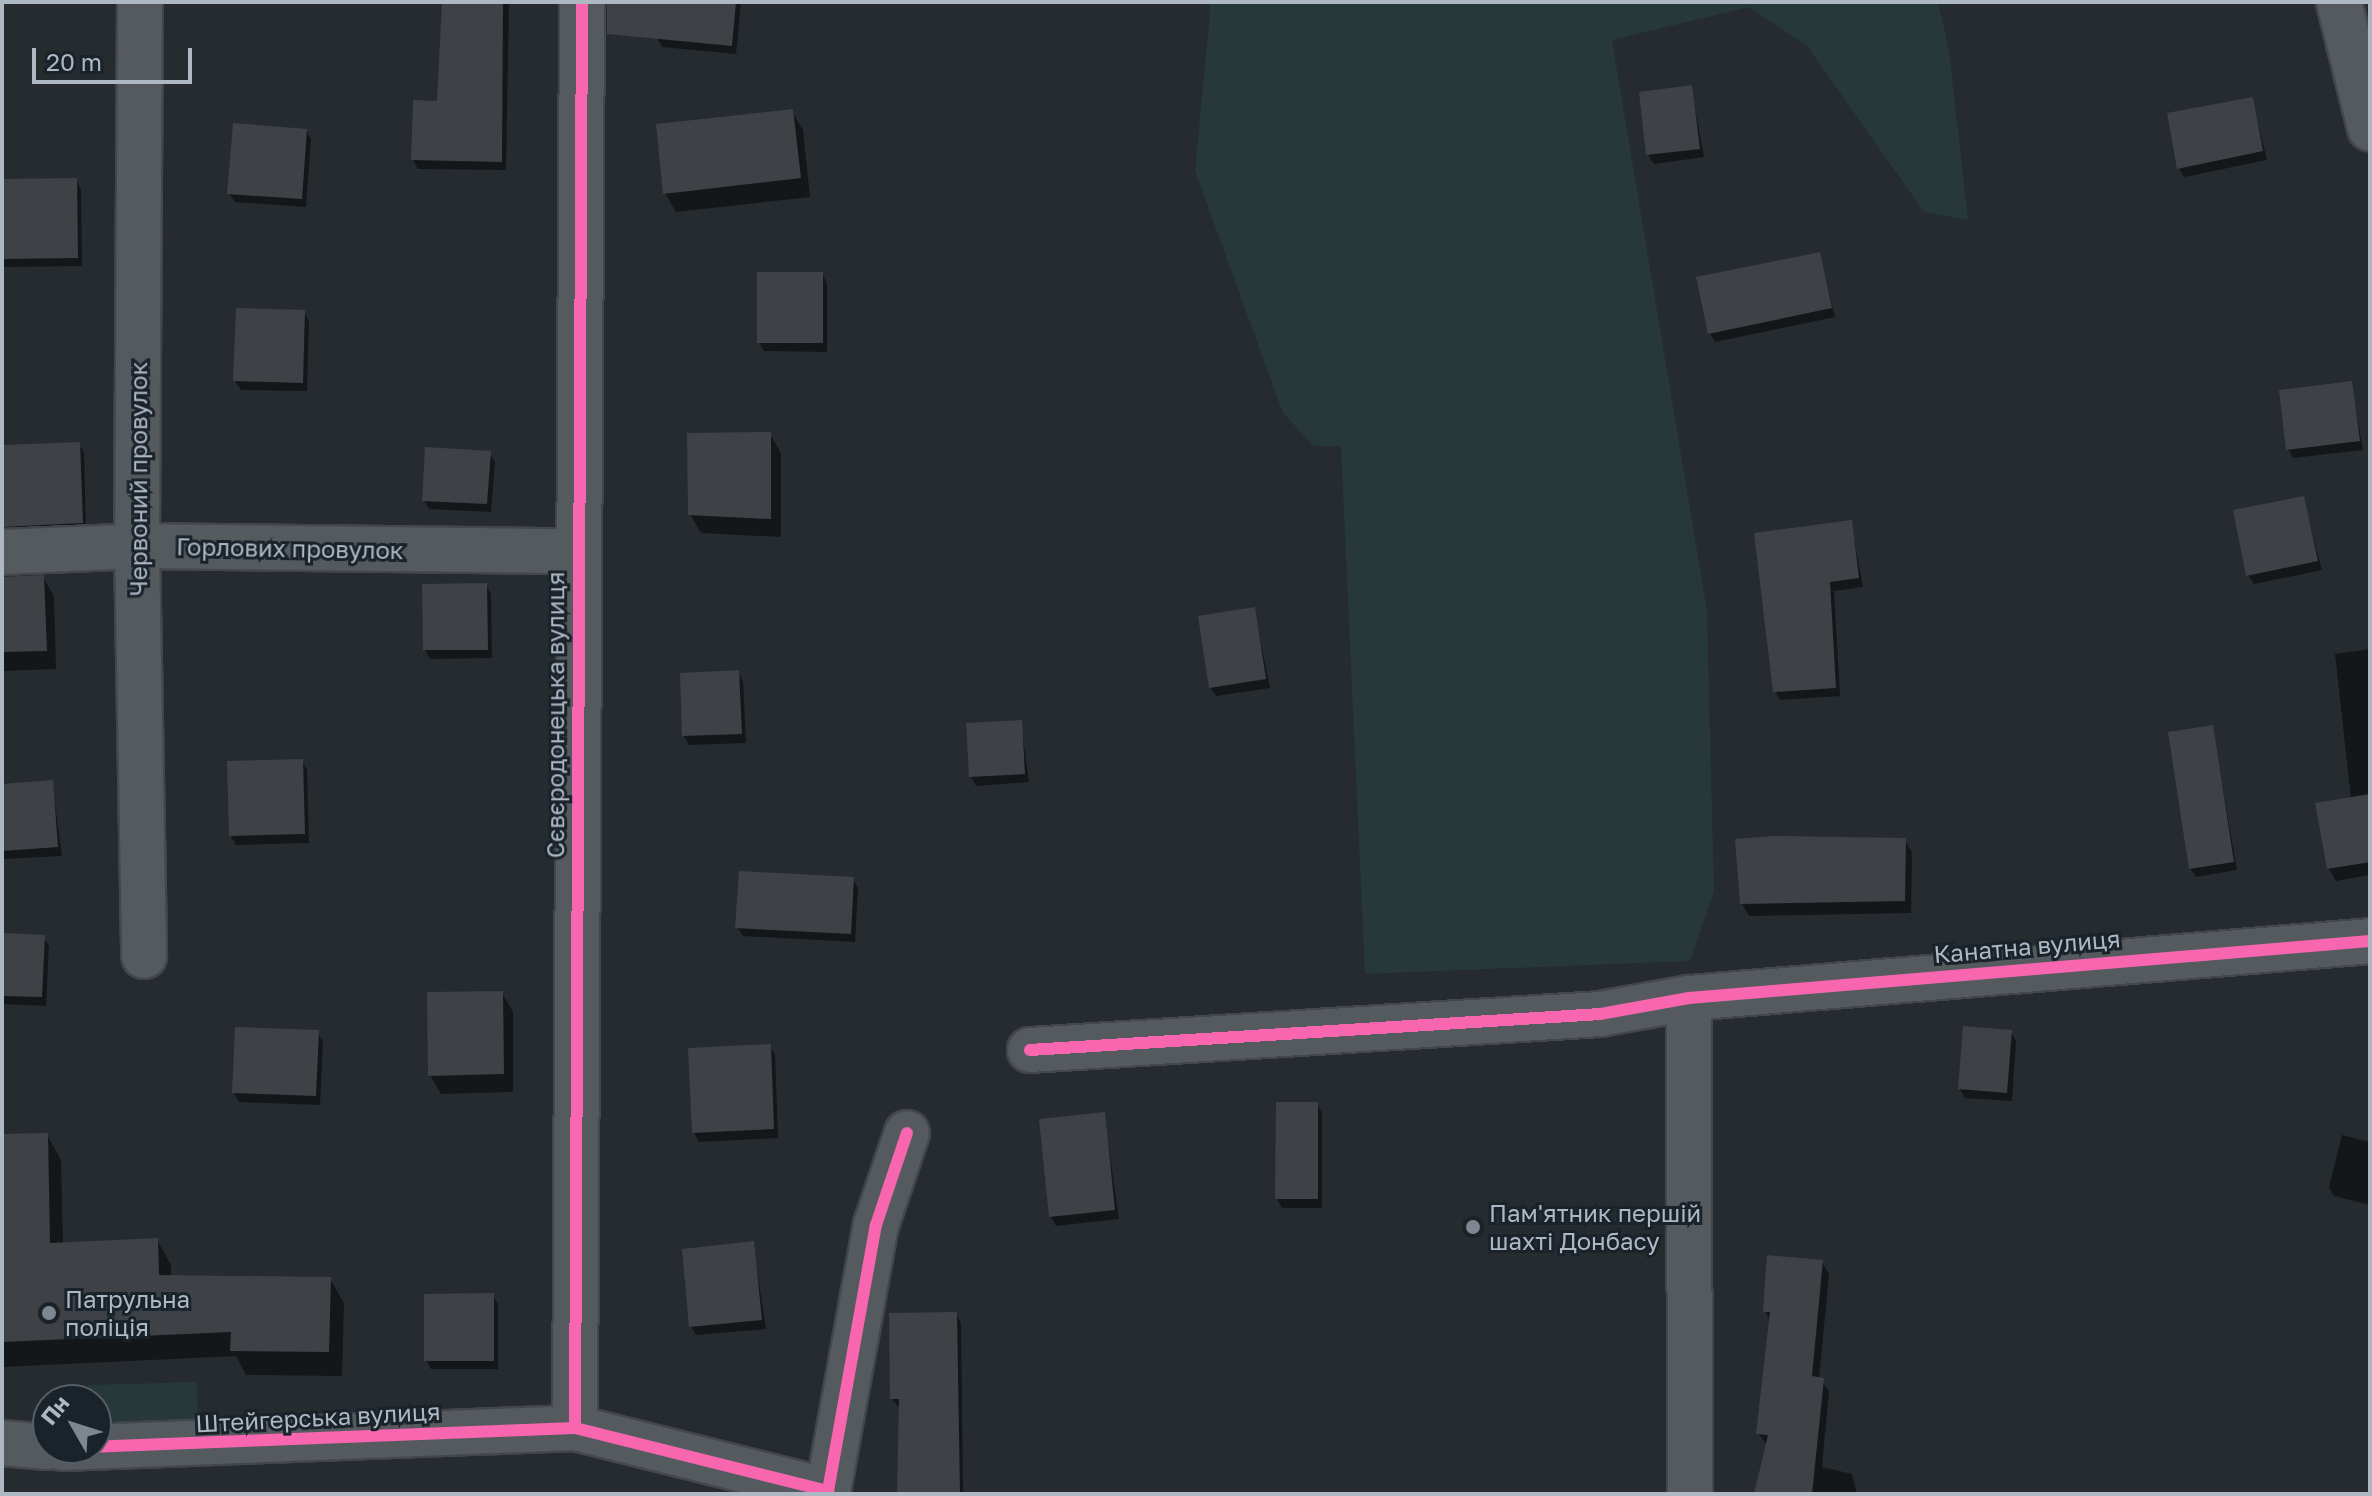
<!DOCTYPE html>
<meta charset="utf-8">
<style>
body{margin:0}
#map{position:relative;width:2372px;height:1496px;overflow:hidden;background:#262b30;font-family:"Golos Text",sans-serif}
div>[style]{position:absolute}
.green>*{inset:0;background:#263837}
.shadow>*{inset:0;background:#0007}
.building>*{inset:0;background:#3e4247}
.roads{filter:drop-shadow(2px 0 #43474b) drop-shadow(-2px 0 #43474b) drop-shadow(0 2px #43474b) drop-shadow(0 -2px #43474b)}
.minor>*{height:44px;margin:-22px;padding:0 22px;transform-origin:22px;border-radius:22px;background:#555a5f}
.cycleway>*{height:12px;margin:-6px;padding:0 6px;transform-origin:6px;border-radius:6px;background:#f766af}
.dots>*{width:22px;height:22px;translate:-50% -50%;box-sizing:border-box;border:4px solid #1a222a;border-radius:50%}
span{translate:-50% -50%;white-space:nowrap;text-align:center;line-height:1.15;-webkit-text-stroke:6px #1a222a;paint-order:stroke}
.street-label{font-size:24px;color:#aeb8c3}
.poi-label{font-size:24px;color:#aeb8c3}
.left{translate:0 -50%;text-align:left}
.frame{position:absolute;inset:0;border:4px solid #aeb8c3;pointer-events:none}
.north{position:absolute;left:32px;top:1384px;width:80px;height:80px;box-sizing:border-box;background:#1a222a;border:2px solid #555e67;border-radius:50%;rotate:309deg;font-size:22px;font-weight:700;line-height:32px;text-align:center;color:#aeb8c3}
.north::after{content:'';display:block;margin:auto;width:28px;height:36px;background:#7e8790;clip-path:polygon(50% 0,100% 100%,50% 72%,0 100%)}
.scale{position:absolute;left:32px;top:48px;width:160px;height:36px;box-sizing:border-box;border:4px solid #aeb8c3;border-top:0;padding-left:10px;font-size:24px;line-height:28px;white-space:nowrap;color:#aeb8c3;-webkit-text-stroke:6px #1a222a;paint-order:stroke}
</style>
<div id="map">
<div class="green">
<i style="clip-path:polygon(1211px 2px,1938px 2px,1949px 51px,1968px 220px,1924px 212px,1807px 46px,1749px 7px,1612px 40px,1707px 611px,1714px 891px,1690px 961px,1365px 974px,1341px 446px,1314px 446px,1283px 413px,1195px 171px)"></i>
<i style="clip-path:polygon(197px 1382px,198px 1421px,96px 1424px,96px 1400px,88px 1400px,88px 1385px)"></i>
</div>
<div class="shadow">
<i style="clip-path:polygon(444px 2px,509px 2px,506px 170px,418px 169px,413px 160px,438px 103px)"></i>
<i style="clip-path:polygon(661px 2px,741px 2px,736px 54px,662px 47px,657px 38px)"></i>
<i style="clip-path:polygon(1691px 87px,1704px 157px,1654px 164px,1648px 155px)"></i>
<i style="clip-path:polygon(2252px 99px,2267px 160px,2184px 177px,2179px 168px)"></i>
<i style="clip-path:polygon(792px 111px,803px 130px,810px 197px,676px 212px,665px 193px)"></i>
<i style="clip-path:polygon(306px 130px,311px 139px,306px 207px,235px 202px,229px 193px)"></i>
<i style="clip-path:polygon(76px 180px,81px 189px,82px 266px,2px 267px,2px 181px)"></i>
<i style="clip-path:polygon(1819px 254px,1835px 317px,1715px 342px,1710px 333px)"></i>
<i style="clip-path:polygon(822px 274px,827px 283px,827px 352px,764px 351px,759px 342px)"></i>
<i style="clip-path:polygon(304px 312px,309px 321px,307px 391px,241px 390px,235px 381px)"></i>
<i style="clip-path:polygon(2351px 383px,2363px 450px,2293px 458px,2288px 449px)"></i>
<i style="clip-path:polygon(770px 434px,781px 453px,781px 537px,701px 533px,690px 514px)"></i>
<i style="clip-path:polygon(79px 444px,84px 453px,86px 532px,2px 530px,2px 447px)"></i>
<i style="clip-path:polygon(489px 453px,495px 462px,491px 512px,429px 509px,424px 500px)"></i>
<i style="clip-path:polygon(2303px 498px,2322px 570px,2254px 584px,2248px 575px)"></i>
<i style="clip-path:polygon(1851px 522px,1863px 587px,1834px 591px,1840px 696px,1780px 700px,1775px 691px)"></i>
<i style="clip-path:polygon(43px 577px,54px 596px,56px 669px,2px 671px,2px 578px)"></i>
<i style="clip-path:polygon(486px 585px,491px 594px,492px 658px,430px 659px,425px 650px)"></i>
<i style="clip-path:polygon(1254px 609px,1270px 688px,1216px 696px,1210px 687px)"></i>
<i style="clip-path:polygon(2370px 649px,2370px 875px,2336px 881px,2329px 869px,2351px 799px,2335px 654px)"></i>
<i style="clip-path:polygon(738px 672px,743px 681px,746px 743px,689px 745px,684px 736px)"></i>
<i style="clip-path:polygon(1021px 722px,1029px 782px,976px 786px,971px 777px)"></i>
<i style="clip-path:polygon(2212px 727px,2237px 870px,2196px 877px,2190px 868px)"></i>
<i style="clip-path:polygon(302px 761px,307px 770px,309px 843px,236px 845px,231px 836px)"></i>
<i style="clip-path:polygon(52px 782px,62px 856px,2px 859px,2px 786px)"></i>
<i style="clip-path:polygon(1905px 840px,1912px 852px,1911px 913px,1749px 916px,1742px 904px)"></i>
<i style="clip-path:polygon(853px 879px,858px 888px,855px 942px,743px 936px,738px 928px)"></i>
<i style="clip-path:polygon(2px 935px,43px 937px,49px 946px,46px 1006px,2px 1004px)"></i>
<i style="clip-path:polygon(502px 993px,513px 1012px,513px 1092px,441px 1094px,430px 1075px)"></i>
<i style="clip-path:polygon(317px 1032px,323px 1041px,320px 1105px,239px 1102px,234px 1093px)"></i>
<i style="clip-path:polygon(2011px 1032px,2016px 1041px,2012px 1101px,1965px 1098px,1960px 1089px)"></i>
<i style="clip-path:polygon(770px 1046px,775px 1055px,778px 1138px,699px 1142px,694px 1133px)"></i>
<i style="clip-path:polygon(1317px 1104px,1322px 1113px,1322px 1208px,1282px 1208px,1277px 1199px)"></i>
<i style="clip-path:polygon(1104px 1114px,1119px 1219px,1056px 1226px,1051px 1217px)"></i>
<i style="clip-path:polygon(47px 1135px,61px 1160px,63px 1245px,157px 1240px,171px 1265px,171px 1277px,330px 1279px,344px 1303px,342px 1376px,246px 1375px,236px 1356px,2px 1367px,2px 1136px)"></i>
<i style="clip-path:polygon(2342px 1135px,2370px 1142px,2370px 1205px,2334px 1196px,2329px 1187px)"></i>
<i style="clip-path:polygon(753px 1244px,766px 1329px,696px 1335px,691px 1326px)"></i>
<i style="clip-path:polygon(1822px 1262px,1829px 1274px,1819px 1379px,1829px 1391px,1822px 1467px,1852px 1474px,1857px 1494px,1758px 1494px,1768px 1446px,1758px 1433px,1771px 1322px,1765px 1311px)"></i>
<i style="clip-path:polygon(493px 1295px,498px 1304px,498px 1369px,431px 1369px,426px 1360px)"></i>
<i style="clip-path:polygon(956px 1314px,961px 1323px,963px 1494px,899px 1494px,900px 1408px,892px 1399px)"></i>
</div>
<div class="building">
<i style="clip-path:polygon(442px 2px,503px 2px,502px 162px,411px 160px,413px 100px,437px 101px)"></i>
<i style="clip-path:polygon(607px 2px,736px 2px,732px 46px,607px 34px)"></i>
<i style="clip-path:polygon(1692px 85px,1700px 149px,1646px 155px,1639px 92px)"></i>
<i style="clip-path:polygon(2253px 97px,2263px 151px,2177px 169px,2167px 113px)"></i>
<i style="clip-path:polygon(793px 109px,801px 178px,663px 194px,656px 124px)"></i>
<i style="clip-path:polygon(233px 123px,307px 129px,302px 199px,227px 194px)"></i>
<i style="clip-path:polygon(77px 178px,78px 258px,2px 259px,2px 179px)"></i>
<i style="clip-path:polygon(1820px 252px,1832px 308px,1708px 334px,1696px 277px)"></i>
<i style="clip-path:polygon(757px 272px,823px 272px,823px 343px,757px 343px)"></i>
<i style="clip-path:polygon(236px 308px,305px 310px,303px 383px,233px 381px)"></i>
<i style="clip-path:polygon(2352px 381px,2360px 441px,2286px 450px,2279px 390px)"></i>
<i style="clip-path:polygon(771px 432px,771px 519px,688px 515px,687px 433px)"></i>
<i style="clip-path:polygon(80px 442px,83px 523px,2px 527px,2px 445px)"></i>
<i style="clip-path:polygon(425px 447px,491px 451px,487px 504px,422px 501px)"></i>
<i style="clip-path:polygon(2304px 496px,2318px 561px,2246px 576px,2233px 510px)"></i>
<i style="clip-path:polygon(1852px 520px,1859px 578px,1830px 582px,1836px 688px,1773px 692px,1754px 533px)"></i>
<i style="clip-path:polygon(44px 575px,47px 651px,2px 652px,2px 577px)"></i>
<i style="clip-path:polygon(487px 583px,488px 650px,423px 650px,422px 584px)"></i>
<i style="clip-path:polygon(1255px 607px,1266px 679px,1209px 688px,1198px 616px)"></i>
<i style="clip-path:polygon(739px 670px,742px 734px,682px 736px,680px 673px)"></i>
<i style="clip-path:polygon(1022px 720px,1025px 774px,969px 777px,966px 723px)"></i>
<i style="clip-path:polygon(2213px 725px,2234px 862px,2189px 869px,2168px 732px)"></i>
<i style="clip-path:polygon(303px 759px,305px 834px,229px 836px,227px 761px)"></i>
<i style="clip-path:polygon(53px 780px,58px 847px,2px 851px,2px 784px)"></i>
<i style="clip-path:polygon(2370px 794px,2370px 862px,2327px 869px,2315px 803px)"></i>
<i style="clip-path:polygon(1772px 836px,1906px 838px,1905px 901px,1740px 904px,1735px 839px)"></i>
<i style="clip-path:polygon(739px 871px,854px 877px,851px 934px,735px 928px)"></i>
<i style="clip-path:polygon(2px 933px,45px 935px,42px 997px,2px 996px)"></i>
<i style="clip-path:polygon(503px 991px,504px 1074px,428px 1076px,427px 992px)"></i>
<i style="clip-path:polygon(1963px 1026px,2012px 1030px,2007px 1093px,1958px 1089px)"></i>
<i style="clip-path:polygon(235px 1027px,319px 1030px,316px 1096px,232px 1093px)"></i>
<i style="clip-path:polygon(771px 1044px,774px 1129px,692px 1133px,688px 1048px)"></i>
<i style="clip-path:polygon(1276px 1102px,1318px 1102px,1318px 1199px,1275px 1199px)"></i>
<i style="clip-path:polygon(1105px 1112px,1115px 1210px,1049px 1217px,1039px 1119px)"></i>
<i style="clip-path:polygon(48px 1133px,50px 1243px,158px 1238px,159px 1275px,331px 1277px,329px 1352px,230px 1351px,231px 1332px,2px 1342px,2px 1134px)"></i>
<i style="clip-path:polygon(754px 1241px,762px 1320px,689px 1327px,682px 1249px)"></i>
<i style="clip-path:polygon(1767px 1255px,1823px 1260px,1812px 1376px,1824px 1378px,1812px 1494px,1754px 1494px,1768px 1435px,1756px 1434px,1770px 1312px,1763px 1312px)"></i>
<i style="clip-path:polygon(494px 1293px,494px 1361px,424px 1361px,424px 1294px)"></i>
<i style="clip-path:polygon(957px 1312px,960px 1494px,897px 1494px,899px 1399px,890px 1399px,889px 1313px)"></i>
</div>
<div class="roads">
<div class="minor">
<i style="left:140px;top:2px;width:544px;rotate:90.32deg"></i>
<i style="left:137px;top:546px;width:410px;rotate:89deg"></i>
<i style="left:2339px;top:2px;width:130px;rotate:76.2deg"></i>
<i style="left:2px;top:552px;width:135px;rotate:-2.5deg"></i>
<i style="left:137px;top:546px;width:440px;rotate:0.7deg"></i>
<i style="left:1689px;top:998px;width:496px;rotate:89.9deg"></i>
<i style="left:1030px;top:1050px;width:571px;rotate:-3.61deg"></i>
<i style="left:1600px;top:1014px;width:90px;rotate:-10.2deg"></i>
<i style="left:1689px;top:998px;width:683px;rotate:-4.78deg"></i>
<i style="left:575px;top:1428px;width:1426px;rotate:-89.72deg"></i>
<i style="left:2px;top:1443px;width:46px;rotate:5deg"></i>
<i style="left:63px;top:1448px;width:512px;rotate:-2.24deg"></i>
<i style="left:575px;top:1428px;width:261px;rotate:14deg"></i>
<i style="left:828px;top:1491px;width:270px;rotate:-79.8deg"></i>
<i style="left:876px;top:1225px;width:97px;rotate:-71.4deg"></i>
</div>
</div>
<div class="cycleway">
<i style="left:1030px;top:1050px;width:571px;rotate:-3.61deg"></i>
<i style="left:1600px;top:1014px;width:90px;rotate:-10.2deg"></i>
<i style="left:1689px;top:998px;width:683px;rotate:-4.78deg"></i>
<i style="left:575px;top:1428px;width:1426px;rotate:-89.72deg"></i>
<i style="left:63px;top:1448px;width:512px;rotate:-2.24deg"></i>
<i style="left:575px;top:1428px;width:261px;rotate:14deg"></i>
<i style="left:828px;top:1491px;width:270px;rotate:-79.8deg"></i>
<i style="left:876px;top:1225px;width:97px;rotate:-71.4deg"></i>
</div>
<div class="dots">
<i style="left:1473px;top:1227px;background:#7e8790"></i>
<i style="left:49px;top:1313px;background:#7e8790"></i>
</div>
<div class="street-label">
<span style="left:138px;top:479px;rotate:-90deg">Червоний провулок</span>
<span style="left:290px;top:548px;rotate:1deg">Горлових провулок</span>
<span style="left:555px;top:715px;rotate:-90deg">Сєвєродонецька вулиця</span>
<span style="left:2027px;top:946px;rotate:-5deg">Канатна вулиця</span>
<span style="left:318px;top:1417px;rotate:-3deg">Штейгерська вулиця</span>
</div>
<div class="poi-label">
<span class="left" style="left:1489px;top:1227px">Пам'ятник першій<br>шахті Донбасу</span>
<span class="left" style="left:65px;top:1313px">Патрульна<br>поліція</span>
</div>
<div class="frame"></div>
<div class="north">Пн</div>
<div class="scale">20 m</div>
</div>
